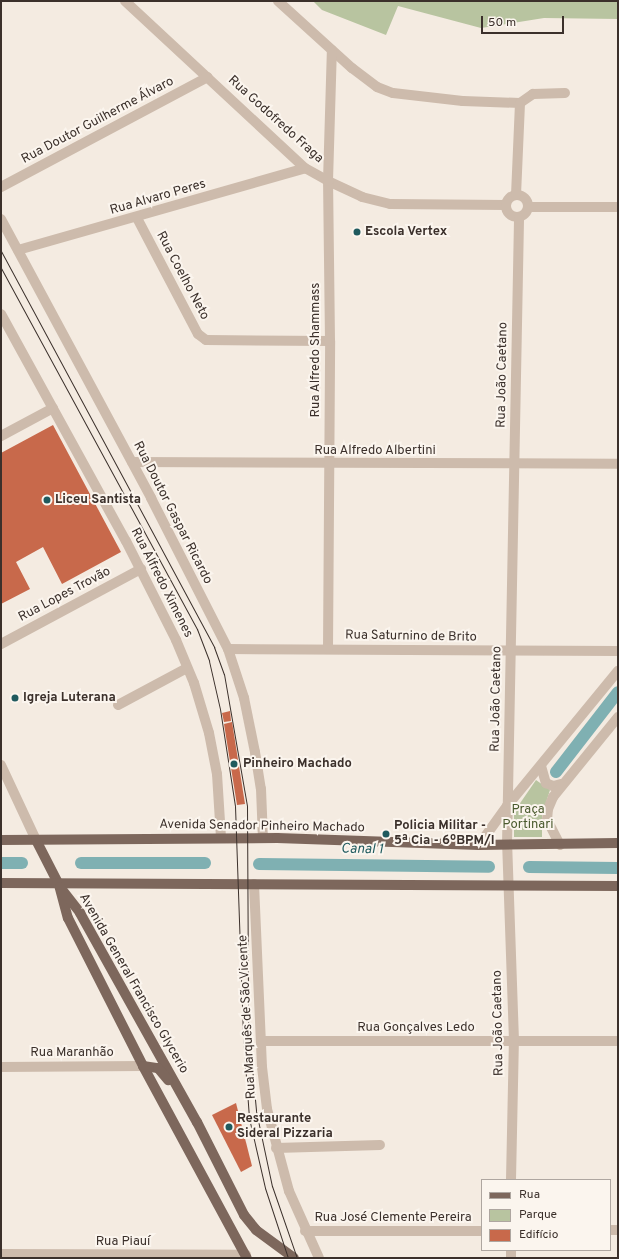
<!DOCTYPE html>
<meta charset="utf-8">
<style>
body{margin:0}
#map{position:relative;width:619px;height:1259px;overflow:hidden;background:#f4ebe1;font-family:Overpass,sans-serif}
div>[style]{position:absolute}
.green>*{inset:0;background:#b8c4a0}
.canal>*{height:12px;margin:-6px;padding:0 6px;transform-origin:6px;border-radius:6px;background:#7fb0b2}
.building>*{inset:0;background:#c8694b}
.minor>*{height:10px;margin:-5px;padding:0 5px;transform-origin:5px;border-radius:5px;background:#cdbbac}
.minor>.ring{margin:-5px;padding:0;box-sizing:content-box;background:none;border:10px solid #cdbbac;border-radius:50%}
.major>*{height:10px;margin:-5px;padding:0 5px;transform-origin:5px;border-radius:5px;background:#7d675c}
.tram>*{height:1px;margin:-0.5px;padding:0 0.5px;transform-origin:0.5px;border-radius:0.5px;background:#3b302b}
.dots>*{width:11px;height:11px;translate:-50% -50%;box-sizing:border-box;border:2px solid #fbf5ee;border-radius:50%}
span{translate:-50% -50%;white-space:nowrap;text-align:center;line-height:1.15;-webkit-text-stroke:4px #fbf5ee;paint-order:stroke}
.street-label{font-size:13px;color:#3b302b}
.poi-label{font-size:13px;color:#3b302b;font-weight:700}
.left{translate:0 -50%;text-align:left}
.park-label{font-size:13px;color:#4a5a2e}
.water-label{font-size:14px;color:#1f5a5e;font-style:italic}
.frame{position:absolute;inset:0;border:2px solid #3b302b;pointer-events:none}
.legend{position:absolute;left:481px;top:1179px;width:130px;height:72px;box-sizing:border-box;background:#fbf5ee;border:1px solid #aea6a0;margin:0;padding:5px 7px;list-style:none;font-size:12px;color:#3b302b}
.legend li{display:flex;align-items:center;gap:8px;height:20px}
.legend b{width:20px;border:1px solid #aea6a0}
.scale{position:absolute;left:481px;top:16px;width:83px;height:18px;box-sizing:border-box;border:2px solid #3b302b;border-top:0;padding-left:5px;font-size:12px;line-height:14px;white-space:nowrap;color:#3b302b;-webkit-text-stroke:3px #fbf5ee;paint-order:stroke}
</style>
<div id="map">
<div class="green">
<i style="clip-path:polygon(313px 1px,618px 1px,618px 19px,544px 18px,481px 28px,398px 6px,386px 35px,322px 10px)"></i>
<i style="clip-path:polygon(536px 780px,550px 790px,542px 815px,542px 837px,514px 837px,514px 812px)"></i>
</div>
<div class="canal">
<i style="left:556px;top:772px;width:101px;rotate:-52.2deg"></i>
<i style="left:1px;top:863px;width:21px"></i>
<i style="left:81px;top:863px;width:124px"></i>
<i style="left:259px;top:864px;width:230px;rotate:0.7deg"></i>
<i style="left:529px;top:867px;width:89px;rotate:0.6deg"></i>
</div>
<div class="building">
<i style="clip-path:polygon(53px 425px,121px 552px,62px 584px,43px 547px,16px 562px,30px 589px,1px 604px,1px 453px)"></i>
<i style="clip-path:polygon(230px 711px,231px 721px,224px 722px,222px 713px)"></i>
<i style="clip-path:polygon(232px 722px,245px 804px,237px 805px,224px 724px)"></i>
<i style="clip-path:polygon(236px 1103px,252px 1166px,241px 1172px,212px 1115px)"></i>
</div>
<div class="minor">
<i style="left:125px;top:1px;width:246px;rotate:42.9deg"></i>
<i style="left:305px;top:168px;width:26px;rotate:29deg"></i>
<i style="left:328px;top:181px;width:38px;rotate:25deg"></i>
<i style="left:362px;top:197px;width:29px;rotate:14deg"></i>
<i style="left:390px;top:204px;width:116px;rotate:0.5deg"></i>
<i style="left:278px;top:1px;width:100px;rotate:42.2deg"></i>
<i style="left:352px;top:68px;width:31px;rotate:37deg"></i>
<i style="left:377px;top:87px;width:17px;rotate:21deg"></i>
<i style="left:393px;top:93px;width:70px;rotate:6.5deg"></i>
<i style="left:463px;top:101px;width:57px;rotate:2deg"></i>
<i style="left:520px;top:103px;width:16px;rotate:-35deg"></i>
<i style="left:533px;top:94px;width:32px;rotate:-2deg"></i>
<i style="left:1px;top:187px;width:234px;rotate:-28deg"></i>
<i class="ring" style="left:506px;top:195px;width:12px;height:12px"></i>
<i style="left:516px;top:195px;width:92px;rotate:-87.5deg"></i>
<i style="left:529px;top:207px;width:89px"></i>
<i style="left:137px;top:218px;width:131px;rotate:62.3deg"></i>
<i style="left:198px;top:334px;width:10px;rotate:37deg"></i>
<i style="left:206px;top:340px;width:124px;rotate:0.5deg"></i>
<i style="left:1px;top:219px;width:317px;rotate:61.7deg"></i>
<i style="left:151px;top:498px;width:169px;rotate:63deg"></i>
<i style="left:228px;top:649px;width:52px;rotate:71.9deg"></i>
<i style="left:244px;top:698px;width:55px;rotate:78.5deg"></i>
<i style="left:255px;top:752px;width:37px;rotate:81deg"></i>
<i style="left:261px;top:789px;width:49px;rotate:87.7deg"></i>
<i style="left:18px;top:250px;width:298px;rotate:-15.9deg"></i>
<i style="left:1px;top:314px;width:259px;rotate:61.2deg"></i>
<i style="left:126px;top:541px;width:111px;rotate:63.2deg"></i>
<i style="left:176px;top:640px;width:47px;rotate:67.3deg"></i>
<i style="left:194px;top:683px;width:52px;rotate:73.3deg"></i>
<i style="left:209px;top:733px;width:42px;rotate:79deg"></i>
<i style="left:217px;top:774px;width:64px;rotate:86.4deg"></i>
<i style="left:1px;top:436px;width:59px;rotate:-28.3deg"></i>
<i style="left:132px;top:462px;width:486px;rotate:0.2deg"></i>
<i style="left:1px;top:644px;width:159px;rotate:-28.2deg"></i>
<i style="left:228px;top:649px;width:390px;rotate:0.3deg"></i>
<i style="left:328px;top:649px;width:308px;rotate:-89.6deg"></i>
<i style="left:330px;top:341px;width:160px;rotate:-90.7deg"></i>
<i style="left:328px;top:181px;width:131px;rotate:-88.3deg"></i>
<i style="left:118px;top:705px;width:78px;rotate:-28.2deg"></i>
<i style="left:1px;top:765px;width:83px;rotate:65deg"></i>
<i style="left:541px;top:766px;width:18px;rotate:74deg"></i>
<i style="left:546px;top:783px;width:8px;rotate:23deg"></i>
<i style="left:553px;top:786px;width:9px;rotate:-13deg"></i>
<i style="left:479px;top:845px;width:48px;rotate:-54.3deg"></i>
<i style="left:507px;top:806px;width:175px;rotate:-50.6deg"></i>
<i style="left:560px;top:845px;width:28px;rotate:-117deg"></i>
<i style="left:547px;top:820px;width:11px;rotate:-85deg"></i>
<i style="left:548px;top:809px;width:13px;rotate:-67deg"></i>
<i style="left:553px;top:797px;width:103px;rotate:-50.9deg"></i>
<i style="left:254px;top:884px;width:183px;rotate:87.5deg"></i>
<i style="left:262px;top:1067px;width:42px;rotate:83.2deg"></i>
<i style="left:267px;top:1109px;width:85px;rotate:75deg"></i>
<i style="left:289px;top:1191px;width:73px;rotate:65.9deg"></i>
<i style="left:261px;top:1041px;width:357px"></i>
<i style="left:1px;top:1067px;width:142px;rotate:-0.4deg"></i>
<i style="left:276px;top:1148px;width:104px;rotate:-1.7deg"></i>
<i style="left:511px;top:1180px;width:139px;rotate:-88.8deg"></i>
<i style="left:514px;top:1041px;width:196px;rotate:-92deg"></i>
<i style="left:507px;top:845px;width:627px;rotate:-88.9deg"></i>
<i style="left:610px;top:1230px;width:8px"></i>
<i style="left:305px;top:1231px;width:177px"></i>
<i style="left:511px;top:1250px;width:8px;rotate:90deg"></i>
<i style="left:1px;top:1254px;width:245px;rotate:0.2deg"></i>
</div>
<div class="major">
<i style="left:1px;top:840px;width:276px;rotate:-0.4deg"></i>
<i style="left:277px;top:838px;width:202px;rotate:2deg"></i>
<i style="left:479px;top:845px;width:139px;rotate:-0.8deg"></i>
<i style="left:36px;top:840px;width:51px;rotate:62.9deg"></i>
<i style="left:59px;top:885px;width:34px;rotate:75deg"></i>
<i style="left:68px;top:918px;width:166px;rotate:63.1deg"></i>
<i style="left:143px;top:1066px;width:218px;rotate:61.6deg"></i>
<i style="left:1px;top:883px;width:617px;rotate:0.28deg"></i>
<i style="left:60px;top:887px;width:33px;rotate:52deg"></i>
<i style="left:80px;top:913px;width:240px;rotate:60.8deg"></i>
<i style="left:197px;top:1122px;width:104px;rotate:63.2deg"></i>
<i style="left:244px;top:1215px;width:19px;rotate:51deg"></i>
<i style="left:256px;top:1230px;width:47px;rotate:36.4deg"></i>
<i style="left:143px;top:1066px;width:15px;rotate:8deg"></i>
<i style="left:158px;top:1068px;width:16px;rotate:50deg"></i>
</div>
<div class="tram">
<i style="left:1px;top:251px;width:450px;rotate:61.7deg"></i>
<i style="left:214px;top:647px;width:29px;rotate:70deg"></i>
<i style="left:224px;top:674px;width:134px;rotate:80.1deg"></i>
<i style="left:247px;top:806px;width:218px;rotate:89.7deg"></i>
<i style="left:248px;top:1024px;width:87px;rotate:84.7deg"></i>
<i style="left:256px;top:1111px;width:77px;rotate:78deg"></i>
<i style="left:272px;top:1186px;width:76px;rotate:70.9deg"></i>
<i style="left:1px;top:268px;width:411px;rotate:61.5deg"></i>
<i style="left:197px;top:629px;width:34px;rotate:69deg"></i>
<i style="left:209px;top:661px;width:49px;rotate:77.1deg"></i>
<i style="left:220px;top:709px;width:98px;rotate:81.2deg"></i>
<i style="left:235px;top:806px;width:230px;rotate:88deg"></i>
<i style="left:243px;top:1036px;width:82px;rotate:85.8deg"></i>
<i style="left:249px;top:1118px;width:72px;rotate:77.1deg"></i>
<i style="left:265px;top:1188px;width:74px;rotate:71.8deg"></i>
</div>
<div class="dots">
<i style="left:357px;top:232px;background:#1f5a5e"></i>
<i style="left:47px;top:500px;background:#1f5a5e"></i>
<i style="left:15px;top:698px;background:#1f5a5e"></i>
<i style="left:234px;top:764px;background:#1f5a5e"></i>
<i style="left:386px;top:834px;background:#1f5a5e"></i>
<i style="left:229px;top:1127px;background:#1f5a5e"></i>
</div>
<div class="street-label">
<span style="left:275px;top:120px;rotate:42deg">Rua Godofredo Fraga</span>
<span style="left:98px;top:121px;rotate:-28deg">Rua Doutor Guilherme Álvaro</span>
<span style="left:158px;top:198px;rotate:-16deg">Rua Alvaro Peres</span>
<span style="left:182px;top:276px;rotate:62deg">Rua Coelho Neto</span>
<span style="left:316px;top:350px;rotate:-90deg">Rua Alfredo Shammass</span>
<span style="left:503px;top:375px;rotate:-89deg">Rua João Caetano</span>
<span style="left:375px;top:451px">Rua Alfredo Albertini</span>
<span style="left:172px;top:513px;rotate:63deg">Rua Doutor Gaspar Ricardo</span>
<span style="left:161px;top:583px;rotate:63deg">Rua Alfredo Ximenes</span>
<span style="left:65px;top:595px;rotate:-28deg">Rua Lopes Trovão</span>
<span style="left:411px;top:637px;rotate:1deg">Rua Saturnino de Brito</span>
<span style="left:497px;top:699px;rotate:-89deg">Rua João Caetano</span>
<span style="left:262px;top:827px;rotate:1deg">Avenida Senador Pinheiro Machado</span>
<span style="left:133px;top:984px;rotate:60deg">Avenida General Francisco Glycerio</span>
<span style="left:248px;top:1017px;rotate:-93deg">Rua Marquês de São Vicente</span>
<span style="left:499px;top:1023px;rotate:-91deg">Rua João Caetano</span>
<span style="left:416px;top:1028px">Rua Gonçalves Ledo</span>
<span style="left:72px;top:1053px">Rua Maranhão</span>
<span style="left:393px;top:1218px">Rua José Clemente Pereira</span>
<span style="left:123px;top:1242px">Rua Piauí</span>
</div>
<div class="poi-label">
<span class="left" style="left:365px;top:232px">Escola Vertex</span>
<span class="left" style="left:55px;top:500px">Liceu Santista</span>
<span class="left" style="left:23px;top:698px">Igreja Luterana</span>
<span class="left" style="left:243px;top:764px">Pinheiro Machado</span>
<span class="left" style="left:394px;top:834px">Policia Militar -<br>5ª Cia - 6ºBPM/I</span>
<span class="left" style="left:237px;top:1127px">Restaurante<br>Sideral Pizzaria</span>
</div>
<div class="park-label">
<span style="left:528px;top:818px">Praça<br>Portinari</span>
</div>
<div class="water-label">
<span style="left:362px;top:850px;rotate:1deg">Canal 1</span>
</div>
<div class="frame"></div>
<ul class="legend">
<li><b style="height:5px;background:#7d675c"></b>Rua</li>
<li><b style="height:11px;background:#b8c4a0"></b>Parque</li>
<li><b style="height:11px;background:#c8694b"></b>Edifício</li>
</ul>
<div class="scale">50 m</div>
</div>
